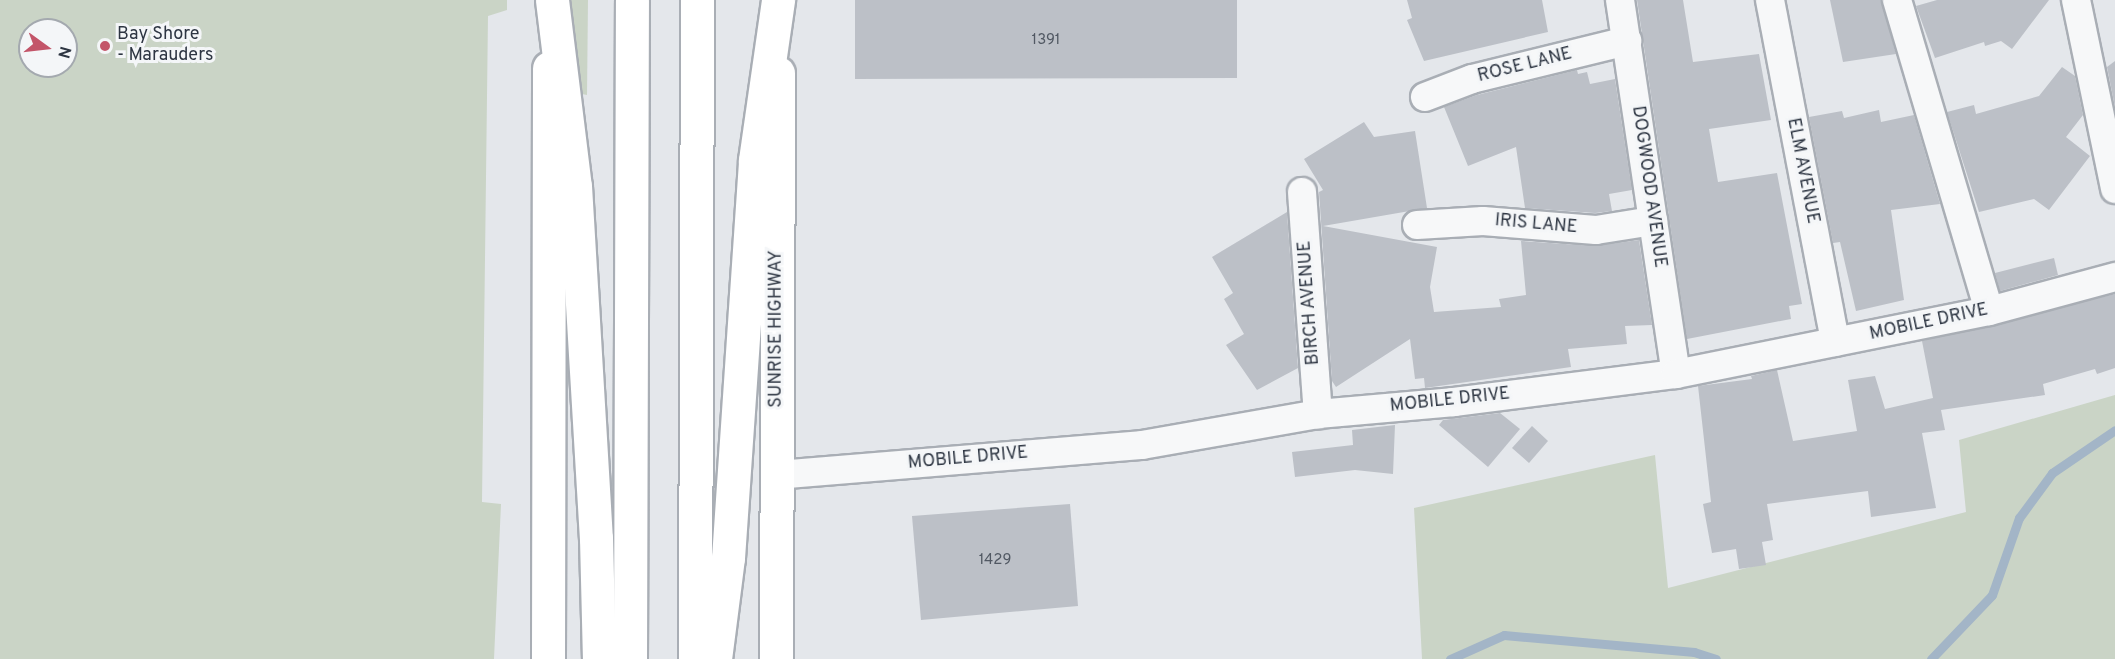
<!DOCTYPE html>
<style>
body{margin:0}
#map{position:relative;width:2115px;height:659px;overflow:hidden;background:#e4e7eb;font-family:Overpass,sans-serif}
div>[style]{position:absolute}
.green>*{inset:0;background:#cad4c6}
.stream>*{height:9px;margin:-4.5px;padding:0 4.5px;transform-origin:4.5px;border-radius:4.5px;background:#a3b5c7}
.building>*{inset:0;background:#bcc0c7}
.roads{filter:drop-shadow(2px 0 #a9aeb5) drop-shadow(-2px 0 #a9aeb5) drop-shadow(0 2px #a9aeb5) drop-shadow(0 -2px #a9aeb5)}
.minor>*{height:28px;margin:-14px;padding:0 14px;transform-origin:14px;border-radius:14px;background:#f7f8f9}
.major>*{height:33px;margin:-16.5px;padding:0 16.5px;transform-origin:16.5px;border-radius:16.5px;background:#fff}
.highway>*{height:33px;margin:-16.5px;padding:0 16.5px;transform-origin:16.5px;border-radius:16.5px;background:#fff}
.dots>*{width:16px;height:16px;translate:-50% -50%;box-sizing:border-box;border:3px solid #f4f6f8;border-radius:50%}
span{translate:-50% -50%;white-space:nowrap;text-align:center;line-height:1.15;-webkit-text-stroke:6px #f4f6f8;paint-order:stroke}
.number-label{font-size:15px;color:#515863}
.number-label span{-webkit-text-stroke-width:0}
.poi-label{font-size:18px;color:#2d3542}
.left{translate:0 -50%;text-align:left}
.street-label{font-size:18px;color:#2d3542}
.north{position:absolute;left:18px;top:18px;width:60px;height:60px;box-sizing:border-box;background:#f4f6f8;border:2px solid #a4a9af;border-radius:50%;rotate:105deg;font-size:16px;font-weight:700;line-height:24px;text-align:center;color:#2d3542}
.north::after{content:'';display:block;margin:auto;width:21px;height:27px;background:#c35569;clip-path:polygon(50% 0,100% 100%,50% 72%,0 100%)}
</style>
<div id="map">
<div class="green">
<i style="clip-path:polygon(evenodd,0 0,507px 0,507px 10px,488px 16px,482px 502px,501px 504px,494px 659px,0 659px,0 0,30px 30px,66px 30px,66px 66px,30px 66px,30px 30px)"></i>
<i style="clip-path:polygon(570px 0,588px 0,587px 95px,577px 93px)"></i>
<i style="clip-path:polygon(2115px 395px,2115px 659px,1422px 659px,1414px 508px,1655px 455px,1668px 588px,1966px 512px,1959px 440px)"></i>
</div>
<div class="stream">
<i style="left:1450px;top:659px;width:59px;rotate:-24deg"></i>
<i style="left:1504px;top:635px;width:191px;rotate:5.1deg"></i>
<i style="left:1694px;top:652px;width:23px;rotate:18deg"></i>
<i style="left:1931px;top:659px;width:88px;rotate:-46.4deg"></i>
<i style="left:1992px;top:595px;width:82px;rotate:-70.7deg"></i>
<i style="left:2019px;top:518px;width:56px;rotate:-53.7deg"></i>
<i style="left:2052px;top:473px;width:76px;rotate:-34.3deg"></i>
</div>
<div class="building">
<i style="clip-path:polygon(855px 0,1237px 0,1237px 78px,855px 79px)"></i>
<i style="clip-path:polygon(1407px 0,1542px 0,1548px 32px,1424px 61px,1407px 20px,1412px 18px)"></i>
<i style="clip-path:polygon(1637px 0,1683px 0,1693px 62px,1759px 54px,1771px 120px,1709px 129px,1718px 182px,1777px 173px,1802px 304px,1789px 306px,1791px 319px,1687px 339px)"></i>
<i style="clip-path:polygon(1830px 0,1881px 0,1896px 54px,1843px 62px)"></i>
<i style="clip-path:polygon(1937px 0,2049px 0,2012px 49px,2001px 41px,1985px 46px,1984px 42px,1935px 58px,1916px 6px)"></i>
<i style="clip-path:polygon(2115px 61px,2115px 107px,2107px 67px)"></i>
<i style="clip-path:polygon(2062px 67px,2075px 76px,2083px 115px,2066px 137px,2090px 156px,2049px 210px,2034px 199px,1979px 212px,1947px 112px,1974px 105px,1976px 114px,2039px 96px)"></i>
<i style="clip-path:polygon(1577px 70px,1578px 74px,1587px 72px,1590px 84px,1615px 79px,1632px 190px,1609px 194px,1612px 211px,1595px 213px,1525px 208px,1516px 147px,1468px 166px,1444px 107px,1477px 95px)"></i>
<i style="clip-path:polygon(1879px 110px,1881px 122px,1914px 115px,1940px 204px,1891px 210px,1904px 300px,1856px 311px,1840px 242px,1833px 243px,1809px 117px,1842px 111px,1844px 118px)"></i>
<i style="clip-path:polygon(1364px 122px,1374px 137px,1415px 131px,1427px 208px,1323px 226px,1437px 247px,1430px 287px,1434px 312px,1501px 307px,1499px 299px,1526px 295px,1521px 241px,1595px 246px,1639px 240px,1652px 325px,1625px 326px,1627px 344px,1568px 349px,1571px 367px,1425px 388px,1424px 378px,1415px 379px,1410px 339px,1336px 387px,1332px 381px,1319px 192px,1323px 190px,1304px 159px)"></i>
<i style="clip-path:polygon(1287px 212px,1298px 368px,1257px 390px,1226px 345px,1244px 334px,1224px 299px,1233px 293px,1212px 257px)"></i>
<i style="clip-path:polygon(2054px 258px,2058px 275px,2000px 291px,1995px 273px)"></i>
<i style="clip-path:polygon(2115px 294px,2115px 368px,2097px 374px,2095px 369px,2043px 384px,2045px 395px,1941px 410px,1945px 430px,1922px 433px,1936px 508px,1871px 517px,1868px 491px,1767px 504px,1773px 540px,1762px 542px,1766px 565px,1739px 569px,1736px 549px,1712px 553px,1703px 504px,1711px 502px,1698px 386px,1752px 379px,1751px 376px,1777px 370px,1793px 441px,1857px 431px,1848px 380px,1875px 376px,1885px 409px,1933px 398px,1922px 341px)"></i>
<i style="clip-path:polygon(1500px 413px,1520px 429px,1488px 467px,1439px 425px,1443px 420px)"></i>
<i style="clip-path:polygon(1395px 425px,1393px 474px,1355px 470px,1295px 477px,1292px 452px,1353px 445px,1352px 430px)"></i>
<i style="clip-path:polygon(1532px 426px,1548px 441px,1529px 463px,1512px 448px)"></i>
<i style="clip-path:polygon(1070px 504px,1078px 606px,921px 620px,912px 516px)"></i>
</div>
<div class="roads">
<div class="minor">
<i style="left:1620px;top:0;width:378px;rotate:81.5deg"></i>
<i style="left:1770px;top:0;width:348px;rotate:79.2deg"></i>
<i style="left:1897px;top:0;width:324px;rotate:73.5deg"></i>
<i style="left:2076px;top:0;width:193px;rotate:78.3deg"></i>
<i style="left:1425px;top:97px;width:50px;rotate:-21deg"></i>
<i style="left:1472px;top:79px;width:160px;rotate:-13.8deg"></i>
<i style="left:1302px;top:192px;width:223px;rotate:85.9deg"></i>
<i style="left:1417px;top:225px;width:66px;rotate:-3.5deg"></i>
<i style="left:1483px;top:221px;width:113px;rotate:4.6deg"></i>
<i style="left:1596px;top:230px;width:58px;rotate:-9deg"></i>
<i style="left:777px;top:475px;width:366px;rotate:-4.7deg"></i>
<i style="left:1142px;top:445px;width:179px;rotate:-10deg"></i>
<i style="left:1318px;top:414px;width:137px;rotate:-5deg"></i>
<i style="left:1454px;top:402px;width:224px;rotate:-7.2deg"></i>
<i style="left:1676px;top:374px;width:319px;rotate:-11.4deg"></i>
<i style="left:1989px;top:311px;width:131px;rotate:-15.1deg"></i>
</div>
<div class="major">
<i style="left:548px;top:659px;width:591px;rotate:-89.9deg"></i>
<i style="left:776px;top:659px;width:586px;rotate:-89.8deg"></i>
</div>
<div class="highway">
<i style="left:552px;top:0;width:187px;rotate:83deg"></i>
<i style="left:575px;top:186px;width:353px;rotate:86.6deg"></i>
<i style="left:596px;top:538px;width:121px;rotate:88.6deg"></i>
<i style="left:630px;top:659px;width:659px;rotate:-89.83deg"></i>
<i style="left:695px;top:659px;width:659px;rotate:-89.83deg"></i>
<i style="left:715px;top:659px;width:102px;rotate:-82.7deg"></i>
<i style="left:728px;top:558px;width:399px;rotate:-86.1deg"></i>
<i style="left:755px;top:160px;width:162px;rotate:-81.8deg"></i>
</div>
</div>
<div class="dots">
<i style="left:105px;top:46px;background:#c35569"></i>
</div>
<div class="number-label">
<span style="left:1046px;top:41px">1391</span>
<span style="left:995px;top:561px">1429</span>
</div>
<div class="poi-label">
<span class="left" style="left:117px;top:46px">Bay Shore<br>- Marauders</span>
</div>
<div class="street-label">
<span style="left:1525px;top:66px;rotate:-14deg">ROSE LANE</span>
<span style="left:1802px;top:171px;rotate:79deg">ELM AVENUE</span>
<span style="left:1648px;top:187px;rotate:82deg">DOGWOOD AVENUE</span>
<span style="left:1536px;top:225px;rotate:5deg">IRIS LANE</span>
<span style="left:1310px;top:303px;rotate:-94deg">BIRCH AVENUE</span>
<span style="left:1929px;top:323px;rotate:-12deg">MOBILE DRIVE</span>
<span style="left:777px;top:329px;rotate:-90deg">SUNRISE HIGHWAY</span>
<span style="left:1450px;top:401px;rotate:-6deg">MOBILE DRIVE</span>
<span style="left:968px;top:459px;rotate:-5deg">MOBILE DRIVE</span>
</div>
<div class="north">N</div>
</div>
